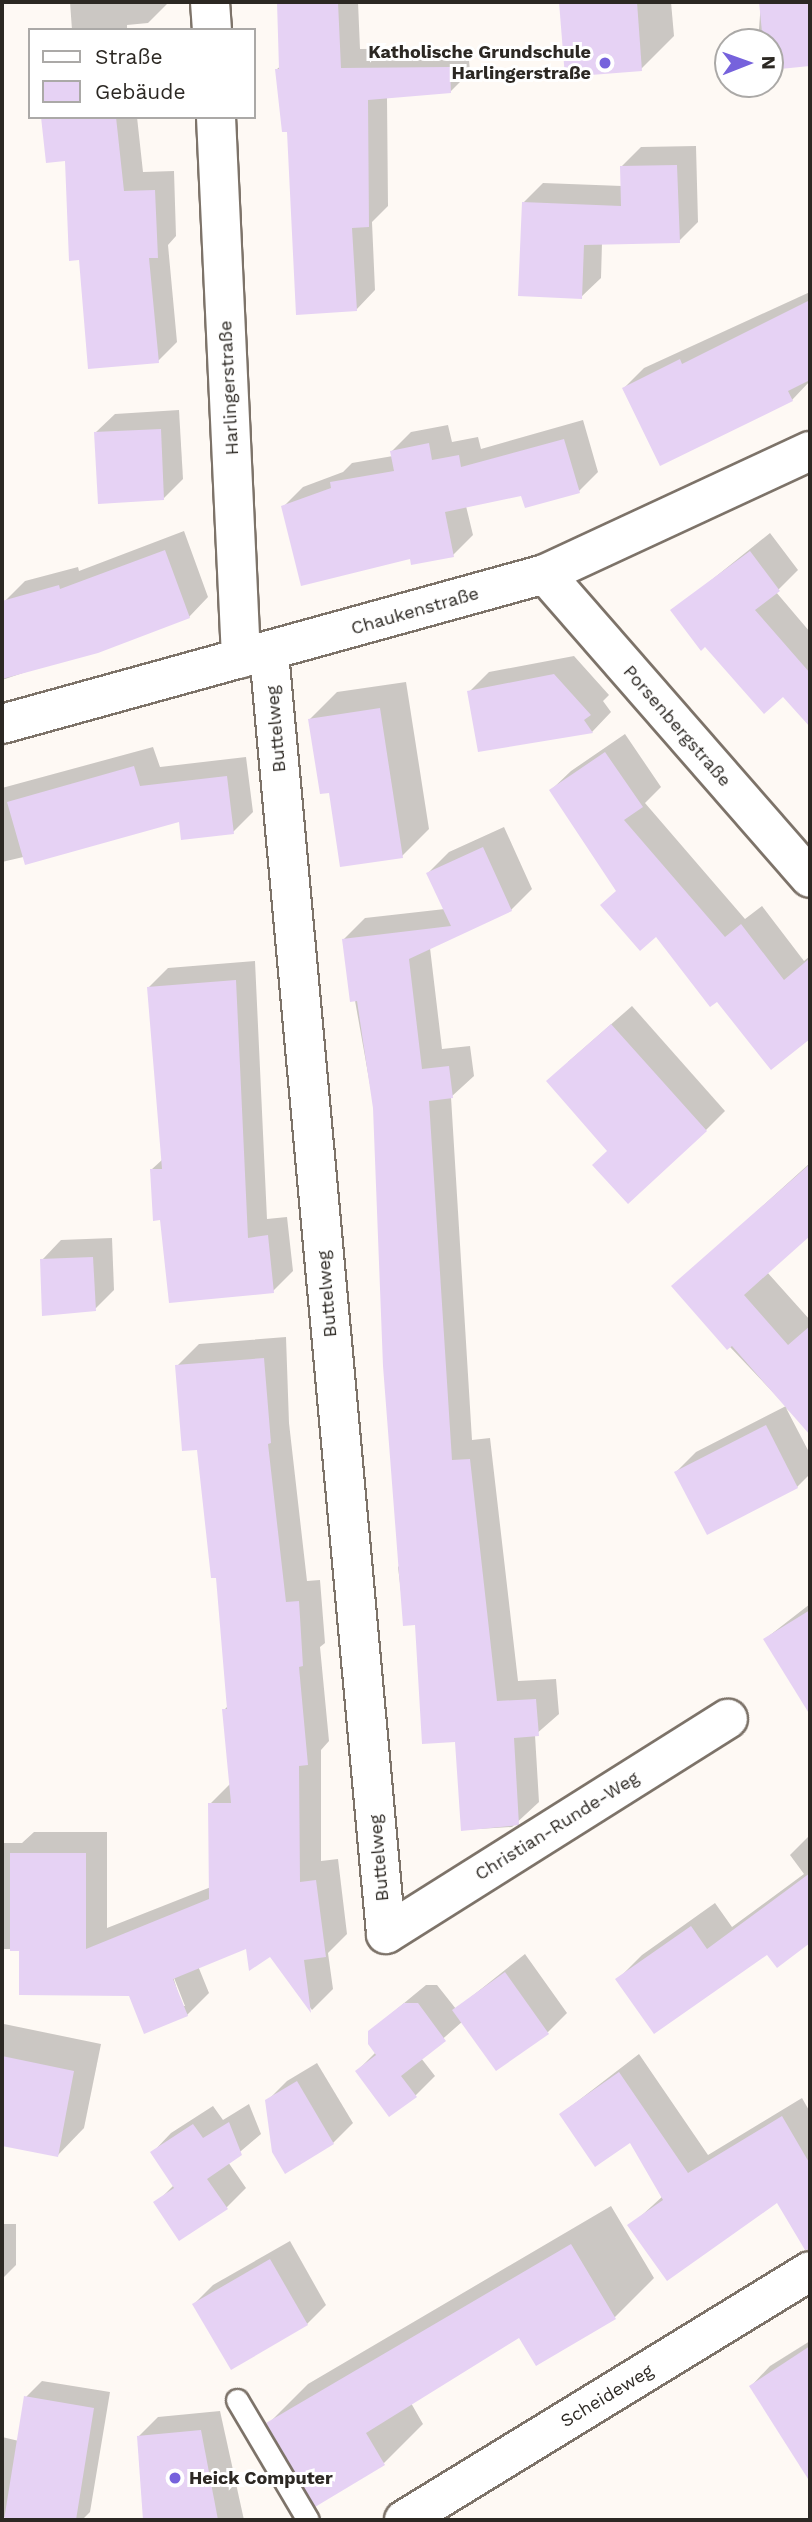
<!DOCTYPE html>
<meta charset="utf-8">
<style>
body{margin:0}
#map{position:relative;width:812px;height:2522px;overflow:hidden;background:#fef9f4;font-family:"Work Sans",sans-serif}
div>[style]{position:absolute}
.shadow>*{inset:0;background:#0003}
.building>*{inset:0;background:#e6d2f4}
.roads{filter:drop-shadow(2px 0 #7d7369) drop-shadow(-2px 0 #7d7369) drop-shadow(0 2px #7d7369) drop-shadow(0 -2px #7d7369)}
.service>*{height:21px;margin:-10.5px;padding:0 10.5px;transform-origin:10.5px;border-radius:10.5px;background:#fff}
.minor>*{height:38px;margin:-19px;padding:0 19px;transform-origin:19px;border-radius:19px;background:#fff}
.dots>*{width:19px;height:19px;translate:-50% -50%;box-sizing:border-box;border:4px solid #fff;border-radius:50%}
span{translate:-50% -50%;white-space:nowrap;text-align:center;line-height:1.15;-webkit-text-stroke:6px #fff;paint-order:stroke}
.poi-label{font-size:18px;color:#2c2823;font-weight:700}
.right{translate:-100% -50%;text-align:right}
.left{translate:0 -50%;text-align:left}
.street-label{font-size:18px;color:#2c2823}
.frame{position:absolute;inset:0;border:4px solid #2c2823;pointer-events:none}
.legend{position:absolute;left:28px;top:28px;width:228px;height:91px;box-sizing:border-box;background:#fff;border:2px solid #aba9a7;margin:0;padding:9px 12px;list-style:none;font-size:21px;color:#2c2823}
.legend li{display:flex;align-items:center;gap:14px;height:35px}
.legend b{width:35px;border:2px solid #aba9a7}
.north{position:absolute;left:714px;top:28px;width:70px;height:70px;box-sizing:border-box;background:#fff;border:2px solid #aba9a7;border-radius:50%;rotate:89deg;font-size:19px;font-weight:700;line-height:28px;text-align:center;color:#2c2823}
.north::after{content:'';display:block;margin:auto;width:24px;height:32px;background:#7662dc;clip-path:polygon(50% 0,100% 100%,50% 72%,0 100%)}
</style>
<div id="map">
<div class="shadow">
<i style="clip-path:polygon(70px 2px,167px 2px,167px 4px,148px 23px,127px 25px,127px 30px,72px 30px)"></i>
<i style="clip-path:polygon(279px 2px,358px 2px,360px 49px,468px 48px,470px 72px,450px 92px,387px 97px,388px 206px,372px 222px,375px 290px,356px 310px,288px 130px,277px 69px,281px 66px)"></i>
<i style="clip-path:polygon(561px 2px,671px 2px,674px 36px,641px 69px,567px 75px)"></i>
<i style="clip-path:polygon(761px 2px,810px 2px,810px 65px,770px 68px,770px 42px,758px 42px)"></i>
<i style="clip-path:polygon(43px 117px,137px 117px,143px 172px,174px 171px,176px 236px,168px 245px,177px 342px,158px 361px,81px 258px,67px 159px)"></i>
<i style="clip-path:polygon(696px 146px,698px 222px,679px 241px,602px 243px,601px 278px,581px 297px,523px 203px,543px 183px,622px 186px,621px 167px,641px 147px)"></i>
<i style="clip-path:polygon(810px 292px,810px 381px,792px 400px,624px 388px,644px 368px)"></i>
<i style="clip-path:polygon(179px 410px,183px 479px,163px 499px,95px 433px,115px 414px)"></i>
<i style="clip-path:polygon(583px 420px,598px 472px,579px 491px,523px 494px,466px 506px,473px 535px,453px 555px,411px 557px,283px 507px,303px 487px,343px 472px,352px 463px,393px 456px,392px 451px,411px 432px,448px 425px,452px 442px,478px 437px,481px 449px)"></i>
<i style="clip-path:polygon(184px 531px,208px 597px,189px 617px,2px 680px,2px 604px,25px 581px,78px 567px,79px 571px)"></i>
<i style="clip-path:polygon(770px 533px,798px 570px,776px 592px,810px 632px,810px 724px,783px 694px,673px 611px)"></i>
<i style="clip-path:polygon(574px 656px,609px 695px,603px 701px,611px 712px,592px 732px,469px 692px,489px 672px)"></i>
<i style="clip-path:polygon(406px 682px,429px 829px,402px 856px,310px 719px,337px 692px)"></i>
<i style="clip-path:polygon(625px 734px,661px 787px,645px 803px,745px 919px,762px 906px,804px 961px,810px 956px,810px 1037px,772px 1068px,717px 1000px,618px 890px,551px 790px,571px 771px)"></i>
<i style="clip-path:polygon(153px 747px,160px 767px,246px 757px,253px 812px,233px 832px,181px 820px,2px 862px,2px 788px)"></i>
<i style="clip-path:polygon(504px 827px,532px 889px,511px 910px,430px 948px,442px 1049px,470px 1046px,474px 1076px,451px 1097px,472px 1440px,490px 1438px,518px 1681px,556px 1679px,559px 1714px,535px 1735px,539px 1802px,512px 1827px,462px 1830px,456px 1740px,417px 1623px,405px 1624px,398px 1567px,403px 1562px,374px 1107px,344px 939px,365px 918px,445px 909px,428px 873px,449px 852px)"></i>
<i style="clip-path:polygon(255px 961px,267px 1219px,287px 1217px,293px 1271px,273px 1291px,162px 1219px,151px 1170px,163px 1159px,149px 987px,168px 968px)"></i>
<i style="clip-path:polygon(632px 1006px,725px 1111px,706px 1130px,609px 1150px,568px 1062px)"></i>
<i style="clip-path:polygon(810px 1163px,810px 1234px,767px 1272px,810px 1320px,810px 1404px,796px 1417px,786px 1408px,810px 1454px,810px 1474px,797px 1487px,676px 1472px,696px 1452px,786px 1406px,673px 1287px)"></i>
<i style="clip-path:polygon(112px 1238px,114px 1290px,95px 1309px,42px 1260px,61px 1240px)"></i>
<i style="clip-path:polygon(evenodd,286px 1337px,289px 1423px,307px 1581px,320px 1580px,325px 1643px,320px 1647px,329px 1741px,321px 1750px,321px 1861px,338px 1859px,347px 1934px,328px 1953px,333px 1989px,312px 2010px,270px 1955px,247px 1946px,198px 1966px,209px 1993px,187px 2015px,21px 1949px,2px 1949px,2px 1843px,22px 1843px,34px 1832px,107px 1832px,107px 1928px,211px 1887px,210px 1804px,231px 1783px,224px 1710px,228px 1706px,218px 1576px,199px 1448px,177px 1366px,199px 1344px,286px 1337px,171px 1970px,185px 2006px,182px 2006px,171px 1970px)"></i>
<i style="clip-path:polygon(810px 1604px,810px 1695px,803px 1700px,765px 1639px)"></i>
<i style="clip-path:polygon(810px 1835px,810px 1941px,777px 1965px,767px 1953px,618px 1979px,642px 1955px,715px 1903px,732px 1927px,804px 1874px,790px 1855px)"></i>
<i style="clip-path:polygon(525px 1954px,567px 2013px,548px 2032px,463px 2021px,421px 2058px,435px 2076px,415px 2096px,357px 2071px,376px 2052px,369px 2032px,426px 1985px,437px 1985px,456px 2009px)"></i>
<i style="clip-path:polygon(4px 2024px,101px 2044px,84px 2128px,57px 2156px,2px 2144px)"></i>
<i style="clip-path:polygon(639px 2054px,708px 2155px,802px 2098px,810px 2112px,810px 2221px,795px 2230px,777px 2200px,630px 2226px,663px 2196px,631px 2140px,561px 2114px)"></i>
<i style="clip-path:polygon(317px 2063px,353px 2123px,333px 2143px,267px 2101px,287px 2081px)"></i>
<i style="clip-path:polygon(249px 2104px,261px 2134px,228px 2162px,246px 2188px,226px 2208px,156px 2203px,174px 2185px,152px 2153px,171px 2133px,213px 2106px,223px 2120px)"></i>
<i style="clip-path:polygon(611px 2206px,654px 2278px,615px 2317px,520px 2335px,411px 2403px,423px 2424px,384px 2463px,268px 2424px,308px 2384px)"></i>
<i style="clip-path:polygon(2px 2224px,16px 2224px,16px 2265px,2px 2279px)"></i>
<i style="clip-path:polygon(290px 2241px,326px 2305px,307px 2324px,194px 2304px,213px 2285px)"></i>
<i style="clip-path:polygon(810px 2341px,810px 2457px,800px 2463px,751px 2386px,770px 2366px)"></i>
<i style="clip-path:polygon(42px 2381px,110px 2392px,90px 2512px,82px 2520px,2px 2517px,2px 2437px,19px 2441px,26px 2397px)"></i>
<i style="clip-path:polygon(220px 2411px,244px 2520px,145px 2520px,139px 2436px,158px 2417px)"></i>
</div>
<div class="building">
<i style="clip-path:polygon(277px 2px,338px 2px,341px 68px,450px 67px,451px 93px,368px 100px,369px 227px,352px 228px,357px 311px,296px 315px,287px 132px,282px 132px,275px 69px,279px 69px)"></i>
<i style="clip-path:polygon(559px 2px,637px 2px,642px 71px,565px 77px)"></i>
<i style="clip-path:polygon(759px 2px,810px 2px,810px 66px,770px 70px,770px 42px,763px 42px)"></i>
<i style="clip-path:polygon(41px 117px,116px 117px,124px 191px,155px 190px,158px 258px,149px 258px,159px 363px,88px 369px,79px 260px,69px 261px,65px 161px,46px 163px)"></i>
<i style="clip-path:polygon(677px 165px,680px 243px,584px 245px,582px 299px,518px 296px,522px 202px,621px 206px,620px 166px)"></i>
<i style="clip-path:polygon(810px 300px,810px 380px,788px 391px,793px 401px,660px 466px,622px 388px,680px 359px,682px 364px)"></i>
<i style="clip-path:polygon(161px 429px,164px 500px,98px 504px,94px 432px)"></i>
<i style="clip-path:polygon(564px 439px,580px 493px,525px 508px,521px 496px,445px 512px,454px 557px,411px 565px,410px 559px,301px 586px,281px 506px,331px 488px,330px 482px,394px 471px,390px 451px,429px 443px,432px 460px,459px 455px,461px 467px)"></i>
<i style="clip-path:polygon(165px 550px,190px 618px,98px 653px,2px 679px,2px 601px,59px 585px,60px 589px)"></i>
<i style="clip-path:polygon(750px 551px,780px 591px,755px 610px,810px 673px,810px 727px,783px 697px,764px 714px,705px 647px,701px 651px,670px 610px)"></i>
<i style="clip-path:polygon(554px 674px,591px 715px,584px 720px,593px 733px,478px 752px,467px 691px)"></i>
<i style="clip-path:polygon(380px 708px,403px 858px,340px 867px,329px 793px,320px 794px,308px 719px)"></i>
<i style="clip-path:polygon(605px 752px,643px 807px,624px 820px,725px 937px,741px 924px,784px 980px,810px 958px,810px 1039px,771px 1070px,717px 1002px,710px 1007px,656px 937px,640px 951px,600px 905px,616px 891px,549px 790px)"></i>
<i style="clip-path:polygon(134px 766px,140px 786px,227px 776px,234px 834px,181px 840px,179px 822px,25px 865px,7px 802px)"></i>
<i style="clip-path:polygon(483px 847px,512px 911px,409px 959px,422px 1069px,449px 1066px,453px 1098px,429px 1101px,452px 1460px,470px 1459px,497px 1701px,536px 1699px,539px 1736px,514px 1738px,519px 1825px,461px 1831px,455px 1742px,422px 1744px,415px 1625px,403px 1626px,383px 1366px,373px 1108px,357px 1001px,350px 1002px,342px 939px,451px 926px,426px 873px)"></i>
<i style="clip-path:polygon(236px 980px,248px 1238px,268px 1235px,274px 1293px,169px 1303px,160px 1220px,153px 1221px,150px 1169px,162px 1169px,147px 987px)"></i>
<i style="clip-path:polygon(611px 1024px,707px 1131px,628px 1204px,592px 1165px,607px 1151px,546px 1081px)"></i>
<i style="clip-path:polygon(810px 1164px,810px 1236px,744px 1295px,788px 1345px,810px 1326px,810px 1435px,732px 1346px,727px 1350px,671px 1286px)"></i>
<i style="clip-path:polygon(93px 1257px,96px 1311px,42px 1316px,40px 1259px)"></i>
<i style="clip-path:polygon(264px 1358px,271px 1443px,268px 1444px,286px 1602px,299px 1601px,303px 1666px,299px 1667px,308px 1765px,299px 1766px,300px 1882px,316px 1880px,326px 1957px,304px 1960px,311px 2013px,270px 1957px,249px 1971px,246px 1949px,173px 1979px,188px 2016px,144px 2034px,129px 1996px,19px 1995px,19px 1951px,10px 1951px,10px 1853px,86px 1853px,86px 1949px,209px 1899px,208px 1803px,231px 1803px,222px 1709px,227px 1709px,216px 1578px,211px 1578px,197px 1450px,182px 1451px,175px 1365px)"></i>
<i style="clip-path:polygon(766px 1425px,798px 1488px,707px 1535px,674px 1472px)"></i>
<i style="clip-path:polygon(810px 1610px,810px 1715px,763px 1639px)"></i>
<i style="clip-path:polygon(810px 1873px,810px 1943px,777px 1968px,767px 1955px,654px 2034px,615px 1979px,691px 1926px,707px 1949px)"></i>
<i style="clip-path:polygon(505px 1972px,549px 2034px,496px 2071px,452px 2010px)"></i>
<i style="clip-path:polygon(404px 2003px,418px 2003px,446px 2041px,401px 2076px,417px 2097px,389px 2117px,355px 2071px,376px 2055px,368px 2044px,368px 2031px)"></i>
<i style="clip-path:polygon(2px 2056px,74px 2071px,58px 2157px,2px 2146px)"></i>
<i style="clip-path:polygon(619px 2072px,688px 2173px,782px 2116px,810px 2164px,810px 2249px,805px 2250px,777px 2203px,667px 2281px,627px 2225px,663px 2200px,630px 2143px,595px 2167px,559px 2114px)"></i>
<i style="clip-path:polygon(297px 2081px,334px 2144px,285px 2174px,272px 2152px,265px 2100px)"></i>
<i style="clip-path:polygon(229px 2122px,242px 2155px,207px 2179px,228px 2209px,179px 2241px,153px 2202px,174px 2188px,150px 2152px,193px 2124px,203px 2138px)"></i>
<i style="clip-path:polygon(571px 2244px,616px 2319px,536px 2366px,519px 2338px,366px 2433px,385px 2465px,315px 2507px,266px 2423px)"></i>
<i style="clip-path:polygon(270px 2259px,308px 2325px,231px 2370px,192px 2304px)"></i>
<i style="clip-path:polygon(810px 2346px,810px 2482px,749px 2386px)"></i>
<i style="clip-path:polygon(24px 2396px,94px 2408px,76px 2520px,4px 2520px)"></i>
<i style="clip-path:polygon(201px 2430px,218px 2520px,143px 2520px,137px 2436px)"></i>
</div>
<div class="roads">
<div class="service">
<i style="left:237px;top:2400px;width:139px;rotate:59.4deg"></i>
</div>
<div class="minor">
<i style="left:210px;top:2px;width:28px;rotate:86deg"></i>
<i style="left:216px;top:117px;width:542px;rotate:87.35deg"></i>
<i style="left:545px;top:574px;width:403px;rotate:48.9deg"></i>
<i style="left:269px;top:653px;width:1286px;rotate:84.78deg"></i>
<i style="left:386px;top:1934px;width:404px;rotate:-32.2deg"></i>
<i style="left:2px;top:724px;width:563px;rotate:-15.44deg"></i>
<i style="left:545px;top:574px;width:292px;rotate:-24.9deg"></i>
<i style="left:404px;top:2520px;width:476px;rotate:-31.5deg"></i>
</div>
</div>
<div class="dots">
<i style="left:605px;top:63px;background:#7662dc"></i>
<i style="left:175px;top:2478px;background:#7662dc"></i>
</div>
<div class="poi-label">
<span class="right" style="left:591px;top:63px">Katholische Grundschule<br>Harlingerstraße</span>
<span class="left" style="left:189px;top:2478px">Heick Computer</span>
</div>
<div class="street-label">
<span style="left:229px;top:388px;rotate:-93deg">Harlingerstraße</span>
<span style="left:415px;top:611px;rotate:-16deg">Chaukenstraße</span>
<span style="left:677px;top:726px;rotate:49deg">Porsenbergstraße</span>
<span style="left:276px;top:729px;rotate:-95deg">Buttelweg</span>
<span style="left:327px;top:1294px;rotate:-95deg">Buttelweg</span>
<span style="left:557px;top:1826px;rotate:-32deg">Christian-Runde-Weg</span>
<span style="left:379px;top:1858px;rotate:-95deg">Buttelweg</span>
<span style="left:607px;top:2396px;rotate:-31deg">Scheideweg</span>
</div>
<div class="frame"></div>
<ul class="legend">
<li><b style="height:9px;background:#fff"></b>Straße</li>
<li><b style="height:19px;background:#e6d2f4"></b>Gebäude</li>
</ul>
<div class="north">N</div>
</div>
